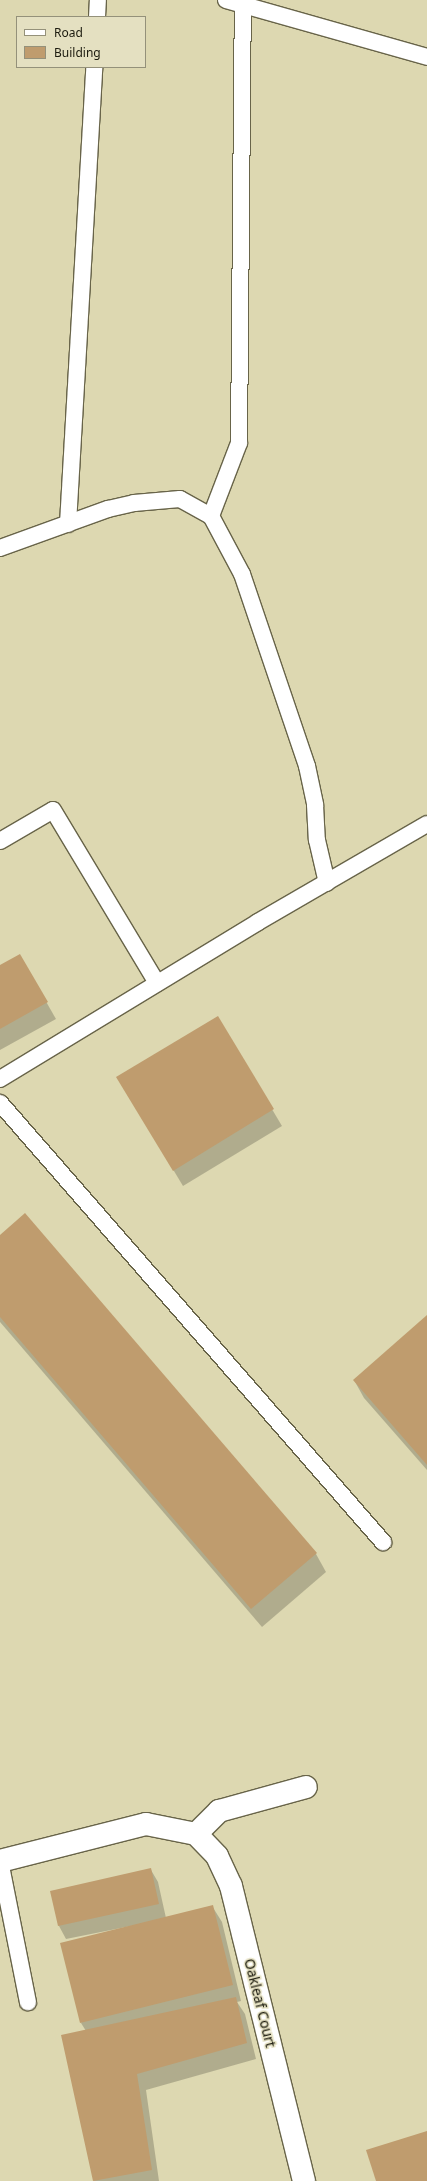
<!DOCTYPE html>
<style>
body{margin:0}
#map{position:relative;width:427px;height:2181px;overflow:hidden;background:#e4e0c1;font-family:"Noto Sans",sans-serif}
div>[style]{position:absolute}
.built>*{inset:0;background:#ddd8b1}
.shadow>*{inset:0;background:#0003}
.building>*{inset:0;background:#bf9c6e}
.roads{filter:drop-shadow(1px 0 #686449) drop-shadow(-1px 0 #686449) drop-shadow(0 1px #686449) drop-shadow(0 -1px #686449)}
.service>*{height:16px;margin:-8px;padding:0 8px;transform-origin:8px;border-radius:8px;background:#fff}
.minor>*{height:22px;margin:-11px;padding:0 11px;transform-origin:11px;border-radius:11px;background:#fff}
span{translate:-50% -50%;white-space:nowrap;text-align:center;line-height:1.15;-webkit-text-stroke:3px #e4e0c1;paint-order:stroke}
.street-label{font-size:14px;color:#1c1b0f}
.legend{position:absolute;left:16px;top:16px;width:130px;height:52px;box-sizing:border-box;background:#e4e0c1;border:1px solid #94917a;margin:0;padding:5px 7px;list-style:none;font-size:12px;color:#1c1b0f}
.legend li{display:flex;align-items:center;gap:8px;height:20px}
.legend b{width:20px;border:1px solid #94917a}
</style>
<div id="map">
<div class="built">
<i style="clip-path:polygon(evenodd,0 0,427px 0,427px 2181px,0 2181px,0 0,17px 17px,145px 17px,145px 67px,17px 67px,17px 17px)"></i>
</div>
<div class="shadow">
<i style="clip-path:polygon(20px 956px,56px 1019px,0 1050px,0 967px)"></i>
<i style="clip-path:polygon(217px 1017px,282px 1126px,183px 1186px,127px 1093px)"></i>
<i style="clip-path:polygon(0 1236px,316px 1554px,326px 1572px,262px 1627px,0 1322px)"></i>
<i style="clip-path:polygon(427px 1317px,427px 1470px,364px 1398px,354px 1380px)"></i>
<i style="clip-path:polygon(151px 1870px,158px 1882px,166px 1918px,212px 1906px,222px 1922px,241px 2001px,237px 2002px,245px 2014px,256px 2059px,146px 2090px,159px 2181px,94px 2181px,62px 2036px,86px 2031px,81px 2023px,136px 1925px,66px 1939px,59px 1926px,51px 1892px)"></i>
</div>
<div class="building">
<i style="clip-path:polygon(20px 954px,48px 1002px,0 1029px,0 965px)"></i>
<i style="clip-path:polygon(218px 1016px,274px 1109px,173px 1171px,116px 1077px)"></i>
<i style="clip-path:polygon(25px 1213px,317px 1553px,251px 1609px,0 1317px,0 1235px)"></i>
<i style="clip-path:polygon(427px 1315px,427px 1465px,353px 1380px)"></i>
<i style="clip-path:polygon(151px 1868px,159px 1904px,58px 1926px,50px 1891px)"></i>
<i style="clip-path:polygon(213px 1905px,233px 1985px,80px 2023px,60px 1943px)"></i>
<i style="clip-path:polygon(236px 1997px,247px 2043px,137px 2074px,152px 2170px,93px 2181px,61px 2035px)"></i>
<i style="clip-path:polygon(427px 2131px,427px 2181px,376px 2181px,366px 2150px)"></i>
</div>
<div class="roads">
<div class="service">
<i style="left:226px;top:0;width:209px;rotate:15.8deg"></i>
<i style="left:97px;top:17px;width:17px;rotate:-87deg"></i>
<i style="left:211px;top:516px;width:78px;rotate:-69deg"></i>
<i style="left:239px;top:443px;width:440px;rotate:-89.5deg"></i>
<i style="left:68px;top:524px;width:458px;rotate:-86.7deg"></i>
<i style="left:0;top:548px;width:115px;rotate:-19.9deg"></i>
<i style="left:108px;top:509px;width:27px;rotate:-13deg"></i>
<i style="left:134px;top:503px;width:46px;rotate:-5deg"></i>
<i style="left:180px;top:499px;width:35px;rotate:29deg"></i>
<i style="left:211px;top:516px;width:66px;rotate:61.9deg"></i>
<i style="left:242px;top:574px;width:203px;rotate:71.3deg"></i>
<i style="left:307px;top:766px;width:40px;rotate:78deg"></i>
<i style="left:315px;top:805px;width:35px;rotate:87deg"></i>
<i style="left:317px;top:840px;width:44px;rotate:76.9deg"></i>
<i style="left:0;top:841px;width:61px;rotate:-30.3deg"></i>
<i style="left:53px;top:810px;width:202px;rotate:59deg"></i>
<i style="left:0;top:1079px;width:302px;rotate:-31.3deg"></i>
<i style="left:258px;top:922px;width:195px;rotate:-30.1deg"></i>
<i style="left:0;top:1103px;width:583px;rotate:48.9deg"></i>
<i style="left:0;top:1861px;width:144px;rotate:78.8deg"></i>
</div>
<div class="minor">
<i style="left:196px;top:1834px;width:33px;rotate:-45deg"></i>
<i style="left:219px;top:1811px;width:90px;rotate:-15.4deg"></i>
<i style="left:0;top:1861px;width:151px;rotate:-14.2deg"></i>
<i style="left:146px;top:1824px;width:51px;rotate:11.3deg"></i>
<i style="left:196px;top:1834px;width:30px;rotate:46deg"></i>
<i style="left:217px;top:1856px;width:33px;rotate:65deg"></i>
<i style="left:231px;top:1886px;width:304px;rotate:76.1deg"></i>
</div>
</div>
<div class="street-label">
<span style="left:260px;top:2003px;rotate:76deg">Oakleaf Court</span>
</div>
<ul class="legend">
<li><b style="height:5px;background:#fff"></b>Road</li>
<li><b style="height:11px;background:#bf9c6e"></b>Building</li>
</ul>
</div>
